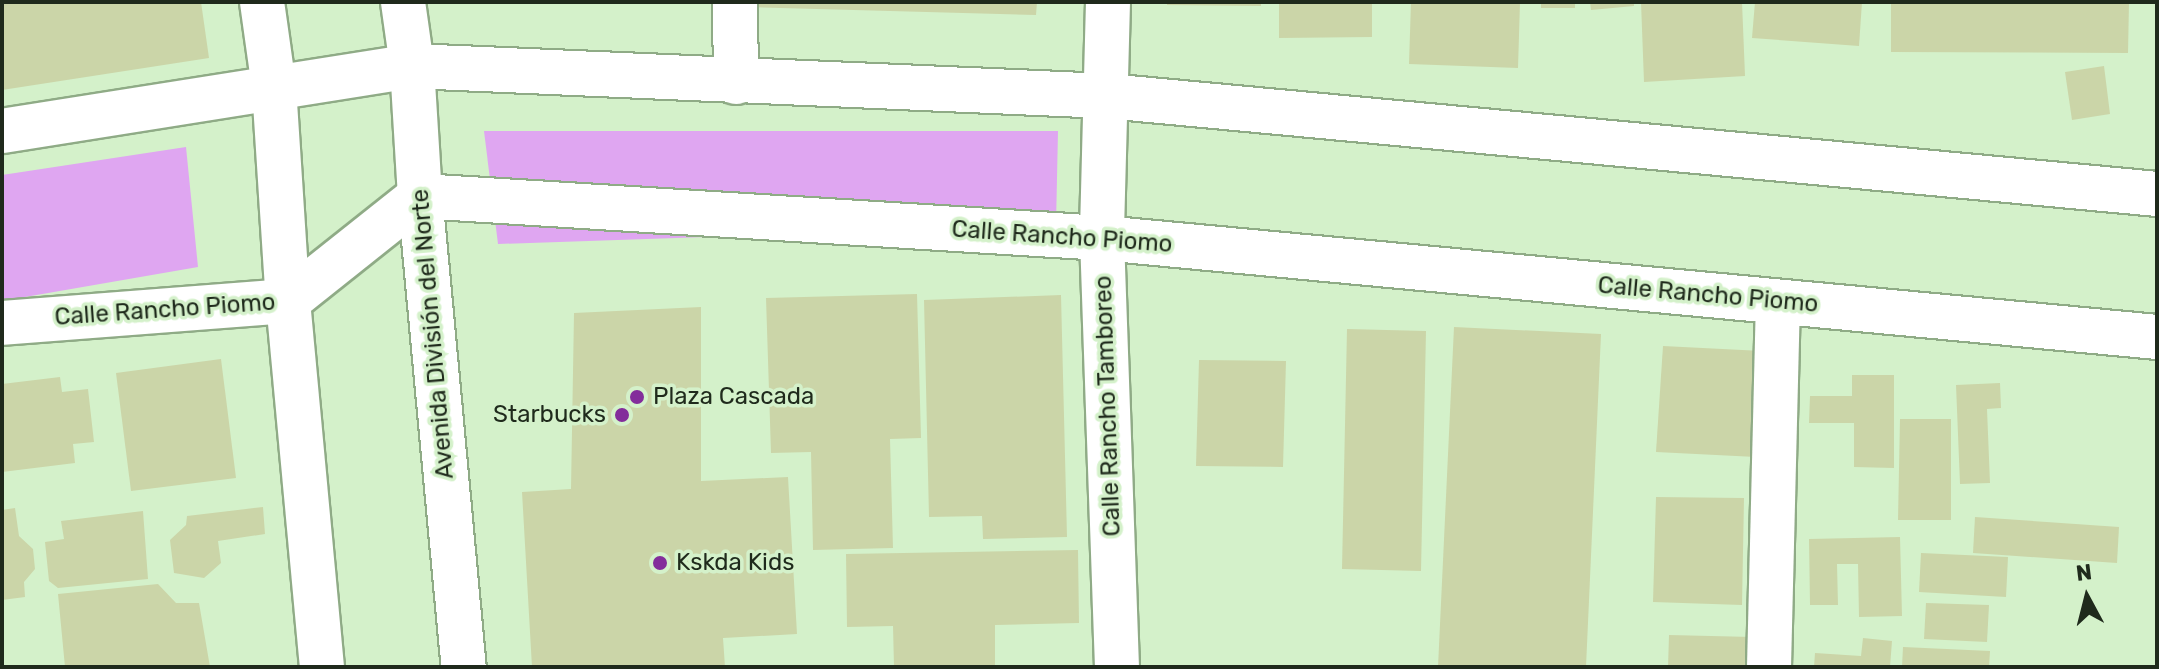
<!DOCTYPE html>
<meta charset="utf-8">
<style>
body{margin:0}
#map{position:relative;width:2159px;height:669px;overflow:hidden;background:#d4f1ca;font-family:Rubik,sans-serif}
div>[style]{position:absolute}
.green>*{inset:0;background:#dfa6f1}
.building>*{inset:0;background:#cbd5a8}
.roads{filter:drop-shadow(2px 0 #8fab86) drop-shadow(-2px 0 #8fab86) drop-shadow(0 2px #8fab86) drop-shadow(0 -2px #8fab86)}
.minor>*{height:44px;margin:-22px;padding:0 22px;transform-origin:22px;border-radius:22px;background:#fff}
.major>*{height:44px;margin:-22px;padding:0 22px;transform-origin:22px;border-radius:22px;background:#fff}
.dots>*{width:22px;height:22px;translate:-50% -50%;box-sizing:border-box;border:4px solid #d4f1ca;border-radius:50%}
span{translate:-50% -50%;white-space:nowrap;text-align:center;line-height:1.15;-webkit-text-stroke:7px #d4f1ca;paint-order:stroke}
.street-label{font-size:24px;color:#1f2a1c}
.poi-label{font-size:24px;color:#1f2a1c}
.left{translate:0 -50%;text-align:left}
.right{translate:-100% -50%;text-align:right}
.frame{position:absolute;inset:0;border:4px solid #1f2a1c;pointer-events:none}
.north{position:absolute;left:2047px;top:557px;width:80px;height:80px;-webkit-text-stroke:6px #d4f1ca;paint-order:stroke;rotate:353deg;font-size:22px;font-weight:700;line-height:32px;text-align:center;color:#1f2a1c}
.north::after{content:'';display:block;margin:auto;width:28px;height:36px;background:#1f2a1c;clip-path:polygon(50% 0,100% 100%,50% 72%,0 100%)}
</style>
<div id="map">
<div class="green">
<i style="clip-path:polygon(484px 131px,1058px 131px,1056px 225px,498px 244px)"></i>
<i style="clip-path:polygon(186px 147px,198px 267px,2px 301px,2px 175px)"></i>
</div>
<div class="building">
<i style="clip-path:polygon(2px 2px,201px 2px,209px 58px,2px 90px)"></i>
<i style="clip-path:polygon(748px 2px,1037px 2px,1036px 15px,748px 7px)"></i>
<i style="clip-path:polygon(1167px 2px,1261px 2px,1261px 6px,1167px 5px)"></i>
<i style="clip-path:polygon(1279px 2px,1372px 2px,1372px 37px,1279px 38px)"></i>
<i style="clip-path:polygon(1411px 2px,1520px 2px,1518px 68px,1409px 64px)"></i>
<i style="clip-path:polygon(1541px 2px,1575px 2px,1575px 8px,1541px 8px)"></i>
<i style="clip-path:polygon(1590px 2px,1634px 2px,1634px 6px,1591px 10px)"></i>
<i style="clip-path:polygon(1641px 2px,1742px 2px,1745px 76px,1644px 82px)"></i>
<i style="clip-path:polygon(1755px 2px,1862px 2px,1859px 46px,1752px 38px)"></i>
<i style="clip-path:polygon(1891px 2px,2129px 2px,2128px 53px,1891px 52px)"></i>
<i style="clip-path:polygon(2104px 66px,2110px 114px,2072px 120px,2065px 72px)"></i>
<i style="clip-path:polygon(917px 294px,921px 438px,890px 439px,893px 548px,813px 550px,811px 452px,771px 453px,766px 298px)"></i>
<i style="clip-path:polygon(1061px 295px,1067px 537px,983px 539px,982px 516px,929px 517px,924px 300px)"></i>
<i style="clip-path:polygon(701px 307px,701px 481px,788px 477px,797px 634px,723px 638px,725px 667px,532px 667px,522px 492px,571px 489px,574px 313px)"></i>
<i style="clip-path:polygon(1454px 327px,1601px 334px,1586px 667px,1438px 667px)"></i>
<i style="clip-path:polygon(1347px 329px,1426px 331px,1421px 571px,1342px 569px)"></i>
<i style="clip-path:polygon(1663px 346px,1762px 351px,1756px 457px,1656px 452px)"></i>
<i style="clip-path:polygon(221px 359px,236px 478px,131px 491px,116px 373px)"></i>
<i style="clip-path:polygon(1199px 360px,1286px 361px,1283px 467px,1196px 466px)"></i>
<i style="clip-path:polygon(1852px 375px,1894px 375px,1894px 468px,1854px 467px,1854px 423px,1809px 423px,1810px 396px,1852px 396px)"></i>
<i style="clip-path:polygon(60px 377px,62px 392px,88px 389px,94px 442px,73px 444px,75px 463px,2px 472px,2px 384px)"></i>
<i style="clip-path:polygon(2000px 383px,2001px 408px,1987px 409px,1990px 483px,1960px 484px,1956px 385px)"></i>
<i style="clip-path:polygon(1900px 419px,1951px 419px,1951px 520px,1898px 520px)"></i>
<i style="clip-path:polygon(1656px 497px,1744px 498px,1742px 605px,1653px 602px)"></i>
<i style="clip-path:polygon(263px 507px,265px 534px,218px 541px,221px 563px,204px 578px,174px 573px,170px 540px,186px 525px,187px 516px)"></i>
<i style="clip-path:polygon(15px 508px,19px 536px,33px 549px,35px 569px,24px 582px,25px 597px,2px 600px,2px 510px)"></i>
<i style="clip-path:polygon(143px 511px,148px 579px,58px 588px,49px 581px,45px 542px,64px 539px,61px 521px)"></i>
<i style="clip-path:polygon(1975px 517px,2119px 527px,2117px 563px,1973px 553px)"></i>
<i style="clip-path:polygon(1900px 537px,1902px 616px,1859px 617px,1858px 564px,1837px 564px,1838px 605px,1810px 605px,1809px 539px)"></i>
<i style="clip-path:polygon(1078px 550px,1079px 623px,995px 625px,995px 667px,894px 667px,893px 626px,847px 627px,846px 554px)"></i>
<i style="clip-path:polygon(1921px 553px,2008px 557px,2006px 597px,1919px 592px)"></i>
<i style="clip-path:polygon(158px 584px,176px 603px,199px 603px,210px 667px,65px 667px,58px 594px)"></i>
<i style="clip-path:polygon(1926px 603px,1989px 605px,1987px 642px,1924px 639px)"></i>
<i style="clip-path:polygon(1669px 635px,1753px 637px,1752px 667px,1668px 667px)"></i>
<i style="clip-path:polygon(1863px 638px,1892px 641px,1890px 667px,1814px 667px,1815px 653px,1861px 656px)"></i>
<i style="clip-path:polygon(1903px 647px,1990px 651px,1989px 667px,1902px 667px)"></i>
</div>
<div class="roads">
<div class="minor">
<i style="left:735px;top:2px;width:80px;rotate:89.3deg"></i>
<i style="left:1108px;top:2px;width:236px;rotate:91.5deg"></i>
<i style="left:1102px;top:238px;width:429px;rotate:88deg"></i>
<i style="left:2px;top:131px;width:415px;rotate:-9deg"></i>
<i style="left:412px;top:66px;width:696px;rotate:2.47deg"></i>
<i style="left:1107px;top:96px;width:1055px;rotate:5.33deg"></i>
<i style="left:2px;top:323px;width:287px;rotate:-4.4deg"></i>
<i style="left:288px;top:301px;width:169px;rotate:-38.5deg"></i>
<i style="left:420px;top:196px;width:683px;rotate:3.52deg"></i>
<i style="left:1102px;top:238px;width:1060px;rotate:5.36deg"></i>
<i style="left:1769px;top:667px;width:365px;rotate:-88.6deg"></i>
</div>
<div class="major">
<i style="left:262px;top:2px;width:86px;rotate:82deg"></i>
<i style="left:274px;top:87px;width:214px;rotate:86.3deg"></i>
<i style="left:288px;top:301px;width:368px;rotate:84.7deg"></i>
<i style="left:403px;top:2px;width:65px;rotate:82deg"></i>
<i style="left:412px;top:66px;width:130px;rotate:86.5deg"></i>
<i style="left:420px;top:196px;width:473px;rotate:84.7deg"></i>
</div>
</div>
<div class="dots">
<i style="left:637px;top:397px;background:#832d9b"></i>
<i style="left:622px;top:415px;background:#832d9b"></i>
<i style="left:660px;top:563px;background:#832d9b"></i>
</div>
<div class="street-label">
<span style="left:1062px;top:237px;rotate:4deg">Calle Rancho Piomo</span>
<span style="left:1708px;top:295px;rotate:5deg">Calle Rancho Piomo</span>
<span style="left:165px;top:310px;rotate:-4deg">Calle Rancho Piomo</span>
<span style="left:433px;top:334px;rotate:-95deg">Avenida División del Norte</span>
<span style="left:1108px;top:406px;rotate:-92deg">Calle Rancho Tamboreo</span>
</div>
<div class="poi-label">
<span class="left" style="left:653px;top:397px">Plaza Cascada</span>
<span class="right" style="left:606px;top:415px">Starbucks</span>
<span class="left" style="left:676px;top:563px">Kskda Kids</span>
</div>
<div class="frame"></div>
<div class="north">N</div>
</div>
